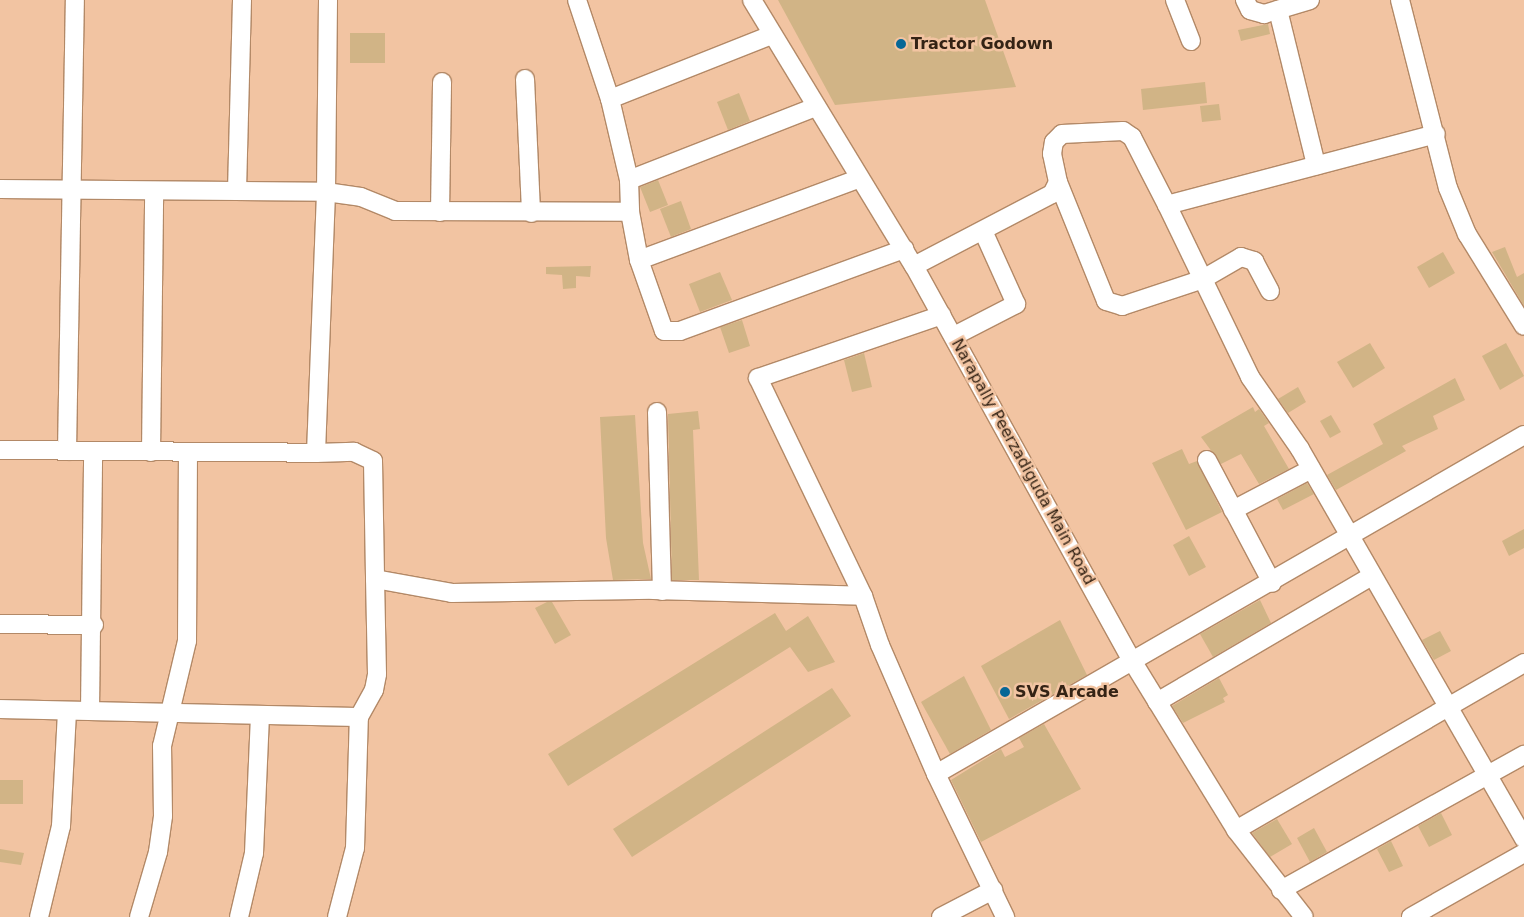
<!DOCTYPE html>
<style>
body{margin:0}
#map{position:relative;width:1524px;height:917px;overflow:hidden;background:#f2c4a2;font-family:"DejaVu Sans",sans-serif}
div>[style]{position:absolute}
.building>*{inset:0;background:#d1b486}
.roads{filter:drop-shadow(1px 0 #b38967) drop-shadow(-1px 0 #b38967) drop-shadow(0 1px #b38967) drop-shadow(0 -1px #b38967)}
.minor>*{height:18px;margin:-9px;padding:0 9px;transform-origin:9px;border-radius:9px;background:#fff}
.dots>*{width:14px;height:14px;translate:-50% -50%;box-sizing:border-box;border:2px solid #f2c4a2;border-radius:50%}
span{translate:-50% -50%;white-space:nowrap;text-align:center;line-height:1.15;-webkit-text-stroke:5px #f2c4a2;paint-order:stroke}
.poi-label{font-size:16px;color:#342315;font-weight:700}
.left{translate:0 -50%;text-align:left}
.street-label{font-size:16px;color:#342315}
</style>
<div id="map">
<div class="building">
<i style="clip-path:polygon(778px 0,985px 0,1016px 87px,835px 105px)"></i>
<i style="clip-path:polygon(1268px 24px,1270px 34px,1241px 41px,1238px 30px)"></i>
<i style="clip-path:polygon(350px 33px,385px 33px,385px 63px,350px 63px)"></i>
<i style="clip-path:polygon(1205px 82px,1207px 103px,1143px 110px,1141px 89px)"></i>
<i style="clip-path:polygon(739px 93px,750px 121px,728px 130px,717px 102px)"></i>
<i style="clip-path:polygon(1219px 104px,1221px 120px,1202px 122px,1200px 106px)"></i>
<i style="clip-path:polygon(658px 180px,668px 205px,650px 212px,640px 187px)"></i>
<i style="clip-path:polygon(681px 201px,691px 229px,671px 237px,660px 209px)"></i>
<i style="clip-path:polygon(1505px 247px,1517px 277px,1524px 273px,1524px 306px,1492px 252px)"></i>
<i style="clip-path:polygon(1443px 252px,1455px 273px,1429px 288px,1417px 267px)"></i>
<i style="clip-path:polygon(591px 266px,590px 277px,576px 276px,576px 288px,563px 289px,562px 275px,546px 274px,546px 267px)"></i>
<i style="clip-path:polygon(720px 272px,732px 300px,700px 312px,689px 284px)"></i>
<i style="clip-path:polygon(742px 320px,750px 346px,729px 353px,720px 327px)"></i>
<i style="clip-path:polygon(1370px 343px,1385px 368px,1353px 388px,1337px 362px)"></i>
<i style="clip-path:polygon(1506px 343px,1524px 376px,1500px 390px,1482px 356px)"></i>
<i style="clip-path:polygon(864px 353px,872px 387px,852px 392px,844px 360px)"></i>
<i style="clip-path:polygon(1455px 378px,1465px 400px,1433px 416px,1438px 429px,1402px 446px,1406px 451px,1336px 490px,1327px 475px,1383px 444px,1373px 424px)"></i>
<i style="clip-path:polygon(1298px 387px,1306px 402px,1288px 413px,1278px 399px)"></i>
<i style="clip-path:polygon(1253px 407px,1255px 412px,1259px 409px,1269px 423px,1264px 426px,1289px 469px,1259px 484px,1241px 454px,1221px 464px,1201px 437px)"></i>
<i style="clip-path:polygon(698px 411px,700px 429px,693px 430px,699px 580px,672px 580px,668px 414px)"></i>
<i style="clip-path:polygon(635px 415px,643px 543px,651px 579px,613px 580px,606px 538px,600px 417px)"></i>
<i style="clip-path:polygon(1331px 415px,1341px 432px,1330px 438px,1320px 421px)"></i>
<i style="clip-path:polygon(1182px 449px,1189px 464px,1197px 461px,1222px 512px,1186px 530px,1152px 463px)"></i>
<i style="clip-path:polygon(1307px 483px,1314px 494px,1283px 510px,1277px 499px)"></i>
<i style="clip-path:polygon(1524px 529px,1524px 548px,1509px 556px,1502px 541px)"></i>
<i style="clip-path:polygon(1189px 536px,1206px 567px,1189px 576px,1173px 545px)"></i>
<i style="clip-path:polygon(1260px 600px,1271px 623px,1213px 657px,1200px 634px)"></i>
<i style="clip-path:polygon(547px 602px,552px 602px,571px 635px,555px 644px,535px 608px)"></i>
<i style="clip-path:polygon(775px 613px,786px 631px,808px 616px,835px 662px,808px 672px,790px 647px,568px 786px,548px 754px)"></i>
<i style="clip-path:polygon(1060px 620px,1087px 675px,1009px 719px,981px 666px)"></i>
<i style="clip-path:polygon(1440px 631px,1451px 651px,1434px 660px,1422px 640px)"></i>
<i style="clip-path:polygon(964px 676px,991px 730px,950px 754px,921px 702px)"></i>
<i style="clip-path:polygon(1219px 678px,1228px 695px,1223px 698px,1225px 702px,1183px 723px,1172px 706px)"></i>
<i style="clip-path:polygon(832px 688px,851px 716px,632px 857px,613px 829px)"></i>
<i style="clip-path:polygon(1044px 724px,1081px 789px,981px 842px,951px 780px,1001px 749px,1005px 757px,1024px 747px,1019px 738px)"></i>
<i style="clip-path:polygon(0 780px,23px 780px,23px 804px,0 804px)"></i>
<i style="clip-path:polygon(1441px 813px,1452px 835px,1429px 847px,1418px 826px)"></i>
<i style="clip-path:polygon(1277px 819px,1292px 844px,1270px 857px,1252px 833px)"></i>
<i style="clip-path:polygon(1314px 828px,1327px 852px,1310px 862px,1297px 838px)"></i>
<i style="clip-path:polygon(1391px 841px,1403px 866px,1389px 872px,1377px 849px)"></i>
<i style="clip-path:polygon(0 849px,24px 853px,21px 865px,0 862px)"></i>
</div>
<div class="roads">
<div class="minor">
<i style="left:577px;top:0;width:104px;rotate:71.6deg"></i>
<i style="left:610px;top:99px;width:83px;rotate:76.8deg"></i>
<i style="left:629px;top:180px;width:32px;rotate:88deg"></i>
<i style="left:630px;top:212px;width:49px;rotate:79.4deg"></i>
<i style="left:639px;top:260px;width:75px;rotate:70.6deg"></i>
<i style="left:664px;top:331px;width:16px"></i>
<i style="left:680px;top:331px;width:239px;rotate:-20.1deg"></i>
<i style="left:752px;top:0;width:311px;rotate:58.7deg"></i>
<i style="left:914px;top:266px;width:455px;rotate:61.1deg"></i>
<i style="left:1134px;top:664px;width:195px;rotate:58.4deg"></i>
<i style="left:1236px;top:830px;width:110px;rotate:52deg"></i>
<i style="left:1175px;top:0;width:44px;rotate:68.7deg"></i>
<i style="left:1245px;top:0;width:11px;rotate:63deg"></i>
<i style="left:1250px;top:10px;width:15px;rotate:16deg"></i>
<i style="left:1264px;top:14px;width:48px;rotate:-16.9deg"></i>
<i style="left:1400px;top:0;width:194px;rotate:75.7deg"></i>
<i style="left:1448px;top:188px;width:50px;rotate:67.6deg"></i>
<i style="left:1467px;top:234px;width:108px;rotate:58.2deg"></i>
<i style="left:1278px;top:10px;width:160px;rotate:76.2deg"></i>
<i style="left:525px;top:79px;width:134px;rotate:87.4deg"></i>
<i style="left:610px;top:99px;width:174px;rotate:-21.6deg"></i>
<i style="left:629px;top:180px;width:200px;rotate:-21.4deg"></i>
<i style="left:1058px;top:182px;width:128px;rotate:68deg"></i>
<i style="left:1106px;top:301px;width:17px;rotate:17deg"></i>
<i style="left:1122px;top:306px;width:85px;rotate:-18.4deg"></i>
<i style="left:1203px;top:279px;width:44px;rotate:-30.1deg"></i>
<i style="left:1241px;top:257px;width:14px;rotate:17deg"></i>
<i style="left:1254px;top:261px;width:34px;rotate:62deg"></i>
<i style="left:0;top:189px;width:326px;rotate:0.5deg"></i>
<i style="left:326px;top:192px;width:35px;rotate:8deg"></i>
<i style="left:361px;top:197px;width:37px;rotate:22deg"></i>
<i style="left:395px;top:211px;width:235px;rotate:0.2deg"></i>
<i style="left:237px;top:191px;width:191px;rotate:-88.5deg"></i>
<i style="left:1167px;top:205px;width:191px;rotate:64.2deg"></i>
<i style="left:1250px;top:377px;width:88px;rotate:55.2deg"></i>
<i style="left:1300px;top:449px;width:450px;rotate:60.1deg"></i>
<i style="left:440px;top:212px;width:130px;rotate:-89.1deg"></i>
<i style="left:639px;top:260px;width:233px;rotate:-20.3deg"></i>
<i style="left:914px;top:266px;width:156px;rotate:-27.6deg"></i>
<i style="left:1052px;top:194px;width:13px;rotate:-63deg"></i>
<i style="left:1058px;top:182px;width:29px;rotate:-102deg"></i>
<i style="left:1052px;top:154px;width:12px;rotate:-81deg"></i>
<i style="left:1054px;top:142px;width:11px;rotate:-45deg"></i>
<i style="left:1062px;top:134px;width:61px;rotate:-2.8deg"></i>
<i style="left:1123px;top:131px;width:11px;rotate:34deg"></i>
<i style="left:1132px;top:137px;width:76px;rotate:62.8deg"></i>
<i style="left:1167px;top:205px;width:278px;rotate:-14.8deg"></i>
<i style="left:954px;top:336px;width:70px;rotate:-27.3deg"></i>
<i style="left:1016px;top:304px;width:80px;rotate:-114.3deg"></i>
<i style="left:657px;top:412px;width:179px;rotate:88.4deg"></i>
<i style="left:0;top:450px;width:316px;rotate:0.5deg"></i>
<i style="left:316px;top:453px;width:261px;rotate:-87.8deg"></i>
<i style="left:326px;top:192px;width:192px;rotate:-89.4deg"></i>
<i style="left:67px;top:451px;width:451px;rotate:-89deg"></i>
<i style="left:151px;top:452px;width:261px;rotate:-89.3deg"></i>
<i style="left:316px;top:453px;width:38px;rotate:-2deg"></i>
<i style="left:354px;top:452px;width:21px;rotate:25deg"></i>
<i style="left:373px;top:461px;width:118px;rotate:89deg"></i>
<i style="left:1207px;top:460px;width:139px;rotate:62.1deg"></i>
<i style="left:1233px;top:510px;width:88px;rotate:-27.7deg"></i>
<i style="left:863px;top:596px;width:242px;rotate:-115.7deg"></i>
<i style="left:758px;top:378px;width:194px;rotate:-18.9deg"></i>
<i style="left:0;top:624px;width:94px;rotate:0.6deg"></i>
<i style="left:1157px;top:702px;width:249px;rotate:-30.4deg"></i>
<i style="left:0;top:709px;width:359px;rotate:1.3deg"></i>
<i style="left:90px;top:710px;width:258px;rotate:-89.3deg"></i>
<i style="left:936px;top:774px;width:679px;rotate:-29.96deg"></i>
<i style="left:1236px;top:830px;width:333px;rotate:-30.1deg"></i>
<i style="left:1281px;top:890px;width:278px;rotate:-29.1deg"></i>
<i style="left:39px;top:917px;width:94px;rotate:-76.4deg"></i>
<i style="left:61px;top:826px;width:114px;rotate:-87deg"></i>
<i style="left:139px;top:917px;width:68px;rotate:-73.7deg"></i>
<i style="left:158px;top:852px;width:36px;rotate:-82deg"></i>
<i style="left:163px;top:816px;width:70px;rotate:-90.8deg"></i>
<i style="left:162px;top:746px;width:108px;rotate:-76.6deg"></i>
<i style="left:187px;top:641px;width:188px;rotate:-89.7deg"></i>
<i style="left:239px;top:917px;width:66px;rotate:-76.8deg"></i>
<i style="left:254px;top:853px;width:137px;rotate:-87.5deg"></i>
<i style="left:337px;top:917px;width:71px;rotate:-75.4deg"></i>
<i style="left:355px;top:848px;width:131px;rotate:-88.3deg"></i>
<i style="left:359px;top:717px;width:31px;rotate:-61deg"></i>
<i style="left:374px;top:690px;width:16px;rotate:-79deg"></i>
<i style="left:377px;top:674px;width:95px;rotate:-91.2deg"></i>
<i style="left:375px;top:579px;width:78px;rotate:10.3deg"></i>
<i style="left:452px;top:593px;width:201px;rotate:-0.9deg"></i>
<i style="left:653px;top:590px;width:210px;rotate:1.6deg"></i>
<i style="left:863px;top:596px;width:52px;rotate:70.9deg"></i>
<i style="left:880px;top:645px;width:141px;rotate:66.5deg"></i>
<i style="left:936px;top:774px;width:159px;rotate:64.2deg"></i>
<i style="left:941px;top:917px;width:59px;rotate:-27.4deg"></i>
<i style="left:1411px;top:917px;width:130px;rotate:-29.5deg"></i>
</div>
</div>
<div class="dots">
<i style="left:901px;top:44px;background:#066796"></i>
<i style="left:1005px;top:692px;background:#066796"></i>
</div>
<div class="poi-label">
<span class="left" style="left:911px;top:44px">Tractor Godown</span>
<span class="left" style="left:1015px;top:692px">SVS Arcade</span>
</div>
<div class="street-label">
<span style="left:1023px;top:462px;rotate:61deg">Narapally Peerzadiguda Main Road</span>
</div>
</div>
